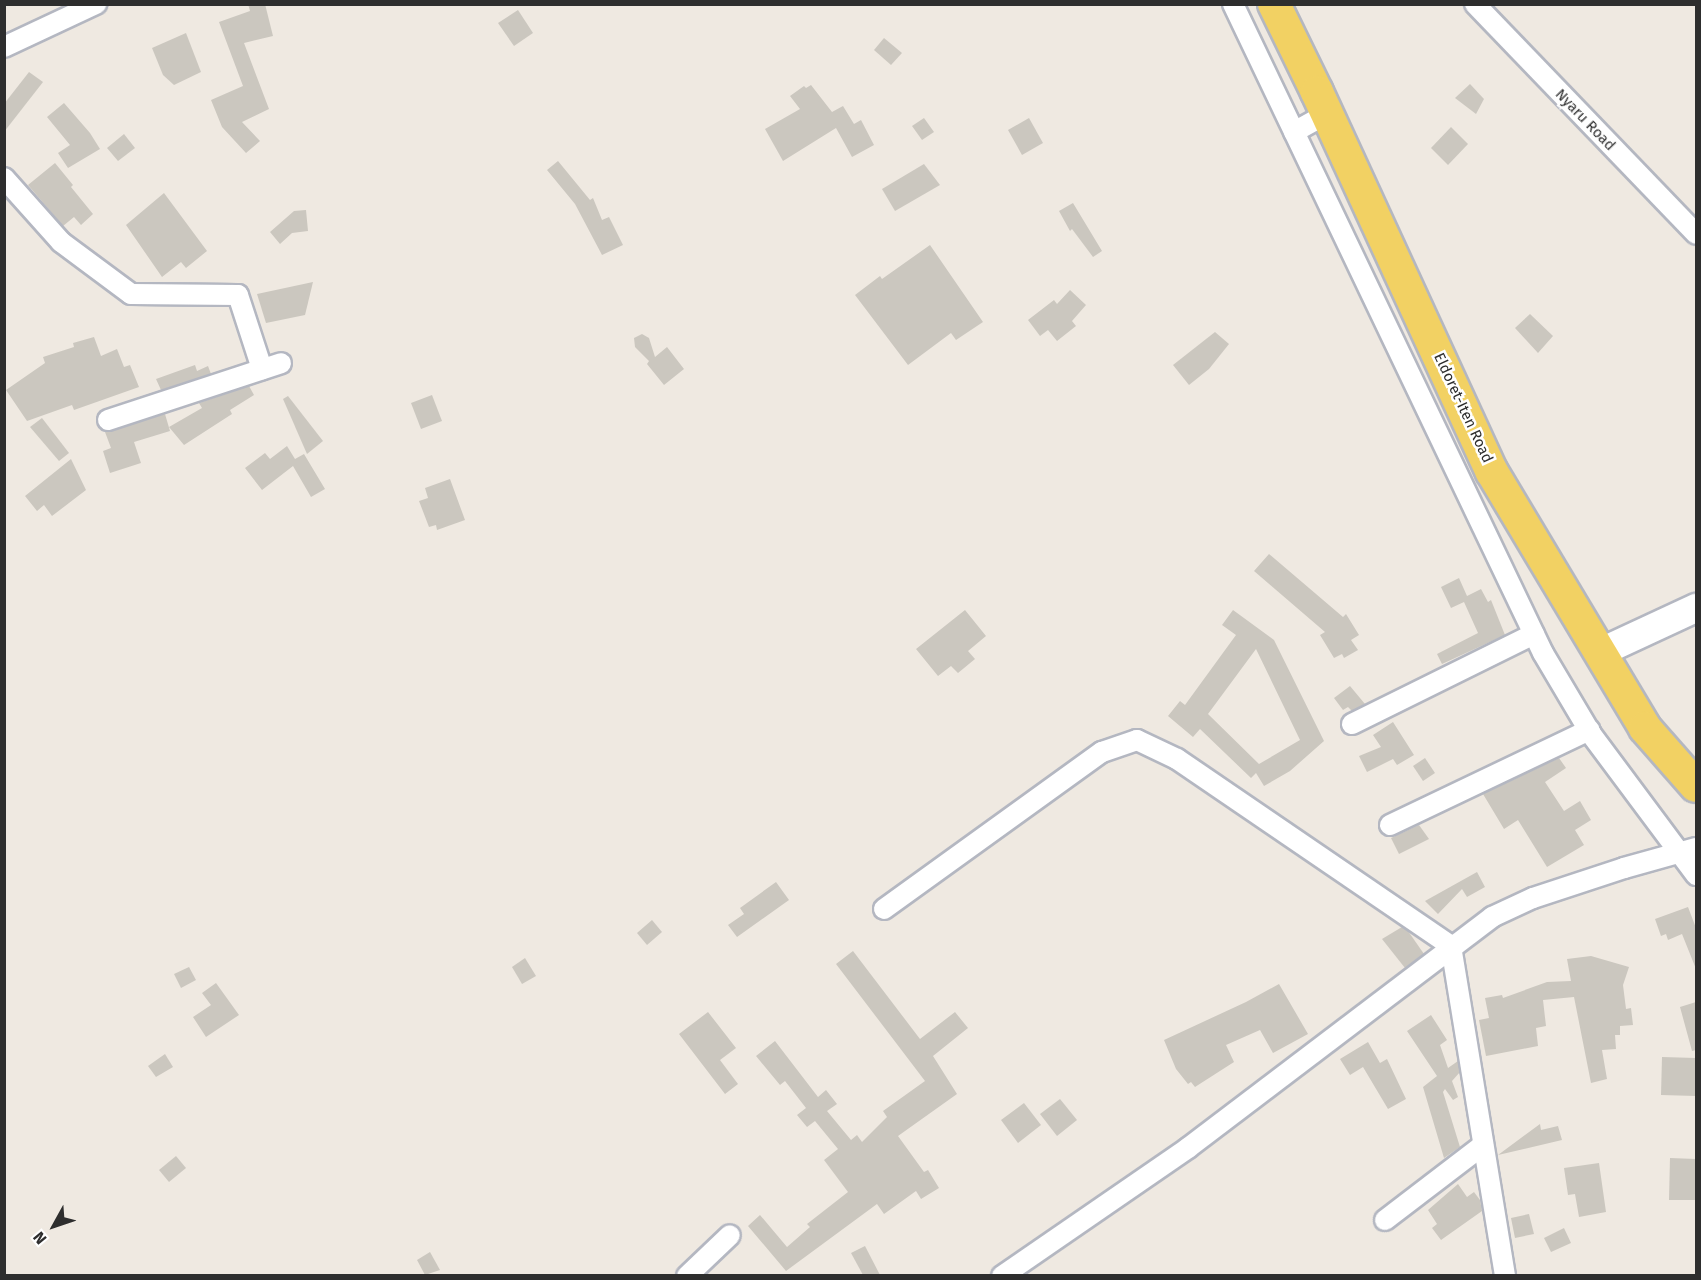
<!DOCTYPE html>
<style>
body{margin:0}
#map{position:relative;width:1701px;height:1280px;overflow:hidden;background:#efe9e1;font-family:"Fira Sans",sans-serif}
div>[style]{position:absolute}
.building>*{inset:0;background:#cbc7bf}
.roads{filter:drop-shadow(2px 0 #b4b7c1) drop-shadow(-2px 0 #b4b7c1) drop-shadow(0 2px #b4b7c1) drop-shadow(0 -2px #b4b7c1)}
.street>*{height:20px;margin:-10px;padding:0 10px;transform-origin:10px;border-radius:10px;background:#fff}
.secondary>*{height:28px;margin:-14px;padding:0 14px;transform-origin:14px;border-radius:14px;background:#fff}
.primary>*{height:32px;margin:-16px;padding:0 16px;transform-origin:16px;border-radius:16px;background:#f2d163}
span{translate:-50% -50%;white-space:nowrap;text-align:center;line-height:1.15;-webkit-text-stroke:5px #fff;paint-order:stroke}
.street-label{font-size:15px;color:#2e2e2e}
.frame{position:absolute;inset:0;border:6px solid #2e2e2e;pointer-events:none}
.north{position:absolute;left:24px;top:1196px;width:60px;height:60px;-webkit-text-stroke:4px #fff;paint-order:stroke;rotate:230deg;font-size:16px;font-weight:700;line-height:24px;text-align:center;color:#2e2e2e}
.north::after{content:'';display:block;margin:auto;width:21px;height:27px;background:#2e2e2e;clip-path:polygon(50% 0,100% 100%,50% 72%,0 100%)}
</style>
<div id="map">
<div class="building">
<i style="clip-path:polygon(248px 4px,265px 4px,273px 36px,244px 43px,269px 109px,242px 122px,260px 141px,246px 153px,222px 127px,211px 100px,243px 86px,219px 22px,250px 11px)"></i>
<i style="clip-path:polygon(518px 10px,533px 33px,514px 46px,498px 23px)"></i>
<i style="clip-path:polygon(186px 33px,201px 72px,174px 85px,163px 75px,152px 48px)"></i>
<i style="clip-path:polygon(884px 38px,902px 53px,891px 65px,874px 50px)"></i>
<i style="clip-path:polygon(29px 72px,43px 82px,4px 132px,4px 104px)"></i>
<i style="clip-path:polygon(1470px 84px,1484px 99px,1476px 114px,1455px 98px)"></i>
<i style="clip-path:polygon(811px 85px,832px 112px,843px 106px,854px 124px,861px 120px,874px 145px,852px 157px,836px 128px,783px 161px,765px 129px,800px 109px,790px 96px,804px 86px,806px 88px)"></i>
<i style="clip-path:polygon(64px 103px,90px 133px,100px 149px,68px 168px,58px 153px,70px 145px,47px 117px)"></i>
<i style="clip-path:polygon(924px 118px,934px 132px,922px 140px,912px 126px)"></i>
<i style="clip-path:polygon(1029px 118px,1043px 143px,1022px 155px,1008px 130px)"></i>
<i style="clip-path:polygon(1451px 127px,1468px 144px,1448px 165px,1431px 148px)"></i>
<i style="clip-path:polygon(124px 134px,135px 148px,118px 161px,107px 148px)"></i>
<i style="clip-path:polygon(558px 161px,590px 200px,593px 198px,602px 220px,609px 217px,623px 245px,602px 255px,575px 204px,547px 170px)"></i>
<i style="clip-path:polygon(55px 163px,73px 185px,71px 187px,93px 214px,81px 225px,74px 217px,63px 226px,28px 185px)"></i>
<i style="clip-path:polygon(924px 164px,940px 185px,895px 211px,882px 189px)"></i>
<i style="clip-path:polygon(164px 193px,207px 251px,186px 268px,181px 262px,162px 277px,126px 225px)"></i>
<i style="clip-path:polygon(1073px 203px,1102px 251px,1093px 257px,1072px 229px,1070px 231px,1059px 211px)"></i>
<i style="clip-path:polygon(306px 210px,308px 231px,292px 233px,280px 244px,270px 232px,294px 211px)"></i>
<i style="clip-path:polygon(930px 245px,983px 322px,956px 340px,951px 333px,908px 365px,855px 295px,880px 276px,882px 279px)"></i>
<i style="clip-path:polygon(313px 282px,305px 315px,266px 323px,257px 294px)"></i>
<i style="clip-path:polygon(1070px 290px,1086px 305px,1072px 321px,1076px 326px,1057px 341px,1048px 330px,1040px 336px,1028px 320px,1054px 300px,1057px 304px)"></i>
<i style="clip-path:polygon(1530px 314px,1553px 336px,1538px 353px,1515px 328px)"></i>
<i style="clip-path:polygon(1215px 332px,1229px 344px,1209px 369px,1189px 385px,1173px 365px)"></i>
<i style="clip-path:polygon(642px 334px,649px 338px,655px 357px,667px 347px,684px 369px,664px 385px,647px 364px,649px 361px,635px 347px,634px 338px)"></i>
<i style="clip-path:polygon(94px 337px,101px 356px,117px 349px,124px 367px,130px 365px,139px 387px,74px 410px,72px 405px,27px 421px,6px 390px,45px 363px,43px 357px,74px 347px,73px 343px)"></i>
<i style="clip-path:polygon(195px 365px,197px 371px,208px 366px,211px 374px,161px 390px,156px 379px)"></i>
<i style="clip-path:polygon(249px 386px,254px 395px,230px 410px,232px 414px,184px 445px,169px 427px,202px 408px,199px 403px)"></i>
<i style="clip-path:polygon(432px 395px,442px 421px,421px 429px,411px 403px)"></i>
<i style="clip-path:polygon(288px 396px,323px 441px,307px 454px,283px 399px)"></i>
<i style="clip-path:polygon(165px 414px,170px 431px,134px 442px,141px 463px,110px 473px,103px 451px,111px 448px,105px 432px)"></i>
<i style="clip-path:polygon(42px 418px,69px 453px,59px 461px,30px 427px)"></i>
<i style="clip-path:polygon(287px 446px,295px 459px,304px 454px,325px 489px,311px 497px,293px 466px,262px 490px,245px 468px,265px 453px,270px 459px)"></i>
<i style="clip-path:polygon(71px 459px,86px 490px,52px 516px,44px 505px,37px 511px,25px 496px)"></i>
<i style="clip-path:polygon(450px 479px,465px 520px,437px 530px,436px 525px,429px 527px,419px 501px,428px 498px,425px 488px)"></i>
<i style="clip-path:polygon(1269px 554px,1343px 617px,1346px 614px,1359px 635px,1351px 640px,1358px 650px,1344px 658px,1342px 654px,1334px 658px,1320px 635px,1325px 632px,1254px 571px)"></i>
<i style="clip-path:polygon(1459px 578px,1467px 596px,1481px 589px,1488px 602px,1491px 600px,1505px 635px,1442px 664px,1437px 654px,1478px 633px,1464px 602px,1451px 608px,1441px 587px)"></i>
<i style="clip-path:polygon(965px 610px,986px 636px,968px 651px,975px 659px,958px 673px,951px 666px,938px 676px,916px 649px)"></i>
<i style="clip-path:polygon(evenodd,1233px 610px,1274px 640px,1324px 741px,1290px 771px,1264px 786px,1256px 773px,1251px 778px,1200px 729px,1193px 737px,1168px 716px,1180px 701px,1185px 705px,1236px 635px,1222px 625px,1233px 610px,1256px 649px,1300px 740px,1259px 764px,1208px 714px,1256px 649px)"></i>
<i style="clip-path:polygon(1350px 686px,1365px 704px,1352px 711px,1348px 707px,1343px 710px,1334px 698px)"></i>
<i style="clip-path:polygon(1393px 722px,1414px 755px,1397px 765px,1393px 759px,1367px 772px,1359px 756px,1381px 747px,1373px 735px)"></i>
<i style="clip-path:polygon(1425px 758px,1435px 773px,1423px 781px,1413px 766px)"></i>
<i style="clip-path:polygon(1559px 758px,1566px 768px,1545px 782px,1564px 811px,1580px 801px,1591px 820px,1575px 830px,1584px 845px,1547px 867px,1518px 820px,1504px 829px,1483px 794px)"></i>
<i style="clip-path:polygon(1419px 825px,1429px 839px,1399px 854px,1391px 838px)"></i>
<i style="clip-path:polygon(1477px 872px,1485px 887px,1467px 897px,1462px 889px,1438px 914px,1425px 901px)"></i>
<i style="clip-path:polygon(776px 882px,789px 900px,737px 937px,728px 925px,744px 914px,740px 908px)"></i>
<i style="clip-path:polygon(1688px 907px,1696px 928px,1696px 969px,1682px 934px,1668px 940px,1666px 934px,1661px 936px,1655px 919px)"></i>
<i style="clip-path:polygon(652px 920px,662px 932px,647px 945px,637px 933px)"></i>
<i style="clip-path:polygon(1402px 927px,1408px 931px,1424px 954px,1405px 968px,1382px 939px)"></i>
<i style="clip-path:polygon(853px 951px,920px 1039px,955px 1012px,968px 1028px,933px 1056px,957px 1094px,898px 1136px,924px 1172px,928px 1170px,939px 1188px,921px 1199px,916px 1191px,884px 1214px,877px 1204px,786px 1271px,748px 1226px,760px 1215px,787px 1247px,810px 1227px,807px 1224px,848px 1192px,824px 1160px,838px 1149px,815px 1121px,807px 1127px,797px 1115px,806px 1108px,785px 1081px,780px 1085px,756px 1056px,775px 1041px,818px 1097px,826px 1090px,837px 1104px,827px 1111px,851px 1140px,857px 1135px,862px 1142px,887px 1117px,883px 1111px,925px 1081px,836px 964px)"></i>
<i style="clip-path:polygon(1591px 956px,1629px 967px,1623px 985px,1626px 1009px,1631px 1008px,1633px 1025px,1620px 1026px,1620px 1035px,1615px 1035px,1616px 1049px,1602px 1050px,1607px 1079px,1591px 1083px,1574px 997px,1543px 1000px,1546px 1026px,1536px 1028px,1538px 1046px,1486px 1056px,1479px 1020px,1489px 1018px,1485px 998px,1502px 995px,1503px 998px,1547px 982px,1571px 981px,1567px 959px)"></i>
<i style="clip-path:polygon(525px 958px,536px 976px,522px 984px,512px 967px)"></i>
<i style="clip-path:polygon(189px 967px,196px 980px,181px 988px,174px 974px)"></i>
<i style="clip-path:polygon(216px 983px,239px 1015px,206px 1037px,193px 1017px,211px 1005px,202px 993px)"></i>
<i style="clip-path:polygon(1279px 984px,1308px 1034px,1273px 1053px,1260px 1030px,1226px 1045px,1234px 1062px,1195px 1087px,1191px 1082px,1188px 1084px,1176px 1069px,1164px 1040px,1246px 1002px)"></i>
<i style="clip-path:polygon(1696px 1002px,1696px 1050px,1692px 1051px,1680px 1007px)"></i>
<i style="clip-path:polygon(708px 1012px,736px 1048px,720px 1060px,738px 1084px,725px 1094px,679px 1034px)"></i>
<i style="clip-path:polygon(1431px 1015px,1447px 1040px,1440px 1045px,1448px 1068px,1458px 1061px,1460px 1072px,1452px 1081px,1458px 1097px,1453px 1100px,1445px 1089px,1443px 1092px,1460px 1147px,1444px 1158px,1423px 1087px,1437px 1076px,1407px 1031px)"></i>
<i style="clip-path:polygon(1368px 1042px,1380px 1063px,1387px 1059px,1406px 1099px,1388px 1109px,1363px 1067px,1350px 1075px,1340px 1059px)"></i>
<i style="clip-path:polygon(165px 1054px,173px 1067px,156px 1077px,148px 1066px)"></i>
<i style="clip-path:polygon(1662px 1057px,1696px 1058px,1696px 1096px,1661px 1095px)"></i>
<i style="clip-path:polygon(1060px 1099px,1077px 1120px,1057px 1136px,1040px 1114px)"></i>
<i style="clip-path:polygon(1024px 1103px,1041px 1125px,1018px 1143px,1001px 1120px)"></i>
<i style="clip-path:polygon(1540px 1124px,1541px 1130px,1558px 1126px,1562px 1140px,1498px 1155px)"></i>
<i style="clip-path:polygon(176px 1156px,186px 1168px,169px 1182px,159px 1170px)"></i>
<i style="clip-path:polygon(1670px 1158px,1696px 1159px,1696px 1200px,1669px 1200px)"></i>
<i style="clip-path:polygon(1599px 1163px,1606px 1212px,1579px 1217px,1575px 1194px,1568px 1195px,1564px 1168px)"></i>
<i style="clip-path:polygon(1458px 1184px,1467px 1197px,1474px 1192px,1480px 1200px,1482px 1211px,1441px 1240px,1432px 1228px,1437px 1224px,1428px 1210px)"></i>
<i style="clip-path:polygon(1529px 1214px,1534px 1234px,1515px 1238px,1511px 1218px)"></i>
<i style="clip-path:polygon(1564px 1228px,1571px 1243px,1551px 1252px,1544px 1238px)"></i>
<i style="clip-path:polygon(865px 1246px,880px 1275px,863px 1275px,851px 1253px)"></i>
<i style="clip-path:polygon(430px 1252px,440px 1270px,425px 1275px,417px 1260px)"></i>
</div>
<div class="roads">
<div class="street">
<i style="left:1233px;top:4px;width:719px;rotate:64.47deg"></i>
<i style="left:1543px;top:653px;width:94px;rotate:59.3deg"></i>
<i style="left:1591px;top:734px;width:176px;rotate:53.3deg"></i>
<i style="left:1475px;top:4px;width:319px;rotate:46.1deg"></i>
<i style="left:4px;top:47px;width:102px;rotate:-25.1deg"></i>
<i style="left:1294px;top:132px;width:38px;rotate:-29deg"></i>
<i style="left:4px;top:178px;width:86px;rotate:48.3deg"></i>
<i style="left:61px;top:242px;width:87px;rotate:36.6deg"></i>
<i style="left:131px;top:294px;width:107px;rotate:0.5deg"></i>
<i style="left:238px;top:295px;width:78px;rotate:72deg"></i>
<i style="left:108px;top:420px;width:182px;rotate:-18.2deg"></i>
<i style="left:1352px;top:724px;width:203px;rotate:-26.3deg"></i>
<i style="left:1390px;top:825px;width:221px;rotate:-25.5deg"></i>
<i style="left:884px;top:909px;width:269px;rotate:-35.8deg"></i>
<i style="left:1102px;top:752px;width:37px;rotate:-19deg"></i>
<i style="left:1137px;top:740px;width:44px;rotate:25.4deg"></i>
<i style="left:1177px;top:759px;width:332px;rotate:34.3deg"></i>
<i style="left:1451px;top:946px;width:334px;rotate:80.7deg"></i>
<i style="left:1385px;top:1220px;width:123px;rotate:-37.4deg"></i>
<i style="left:687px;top:1276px;width:59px;rotate:-43.6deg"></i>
<i style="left:1002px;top:1276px;width:226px;rotate:-34.5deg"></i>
<i style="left:1188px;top:1148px;width:382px;rotate:-37.2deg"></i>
<i style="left:1492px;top:917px;width:45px;rotate:-24.9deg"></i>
<i style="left:1533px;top:898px;width:96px;rotate:-18.2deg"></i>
<i style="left:1624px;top:868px;width:75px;rotate:-15.5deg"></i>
</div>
<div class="secondary">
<i style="left:1601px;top:652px;width:105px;rotate:-24.9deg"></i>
</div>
<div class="primary">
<i style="left:1274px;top:4px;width:98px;rotate:64deg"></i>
<i style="left:1317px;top:92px;width:418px;rotate:65.3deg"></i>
<i style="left:1492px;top:472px;width:298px;rotate:59.1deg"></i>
<i style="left:1645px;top:728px;width:77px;rotate:48.7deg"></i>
</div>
</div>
<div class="street-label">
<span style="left:1585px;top:120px;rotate:46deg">Nyaru Road</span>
<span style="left:1463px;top:408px;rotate:65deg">Eldoret-Iten Road</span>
</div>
<div class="frame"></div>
<div class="north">N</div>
</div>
